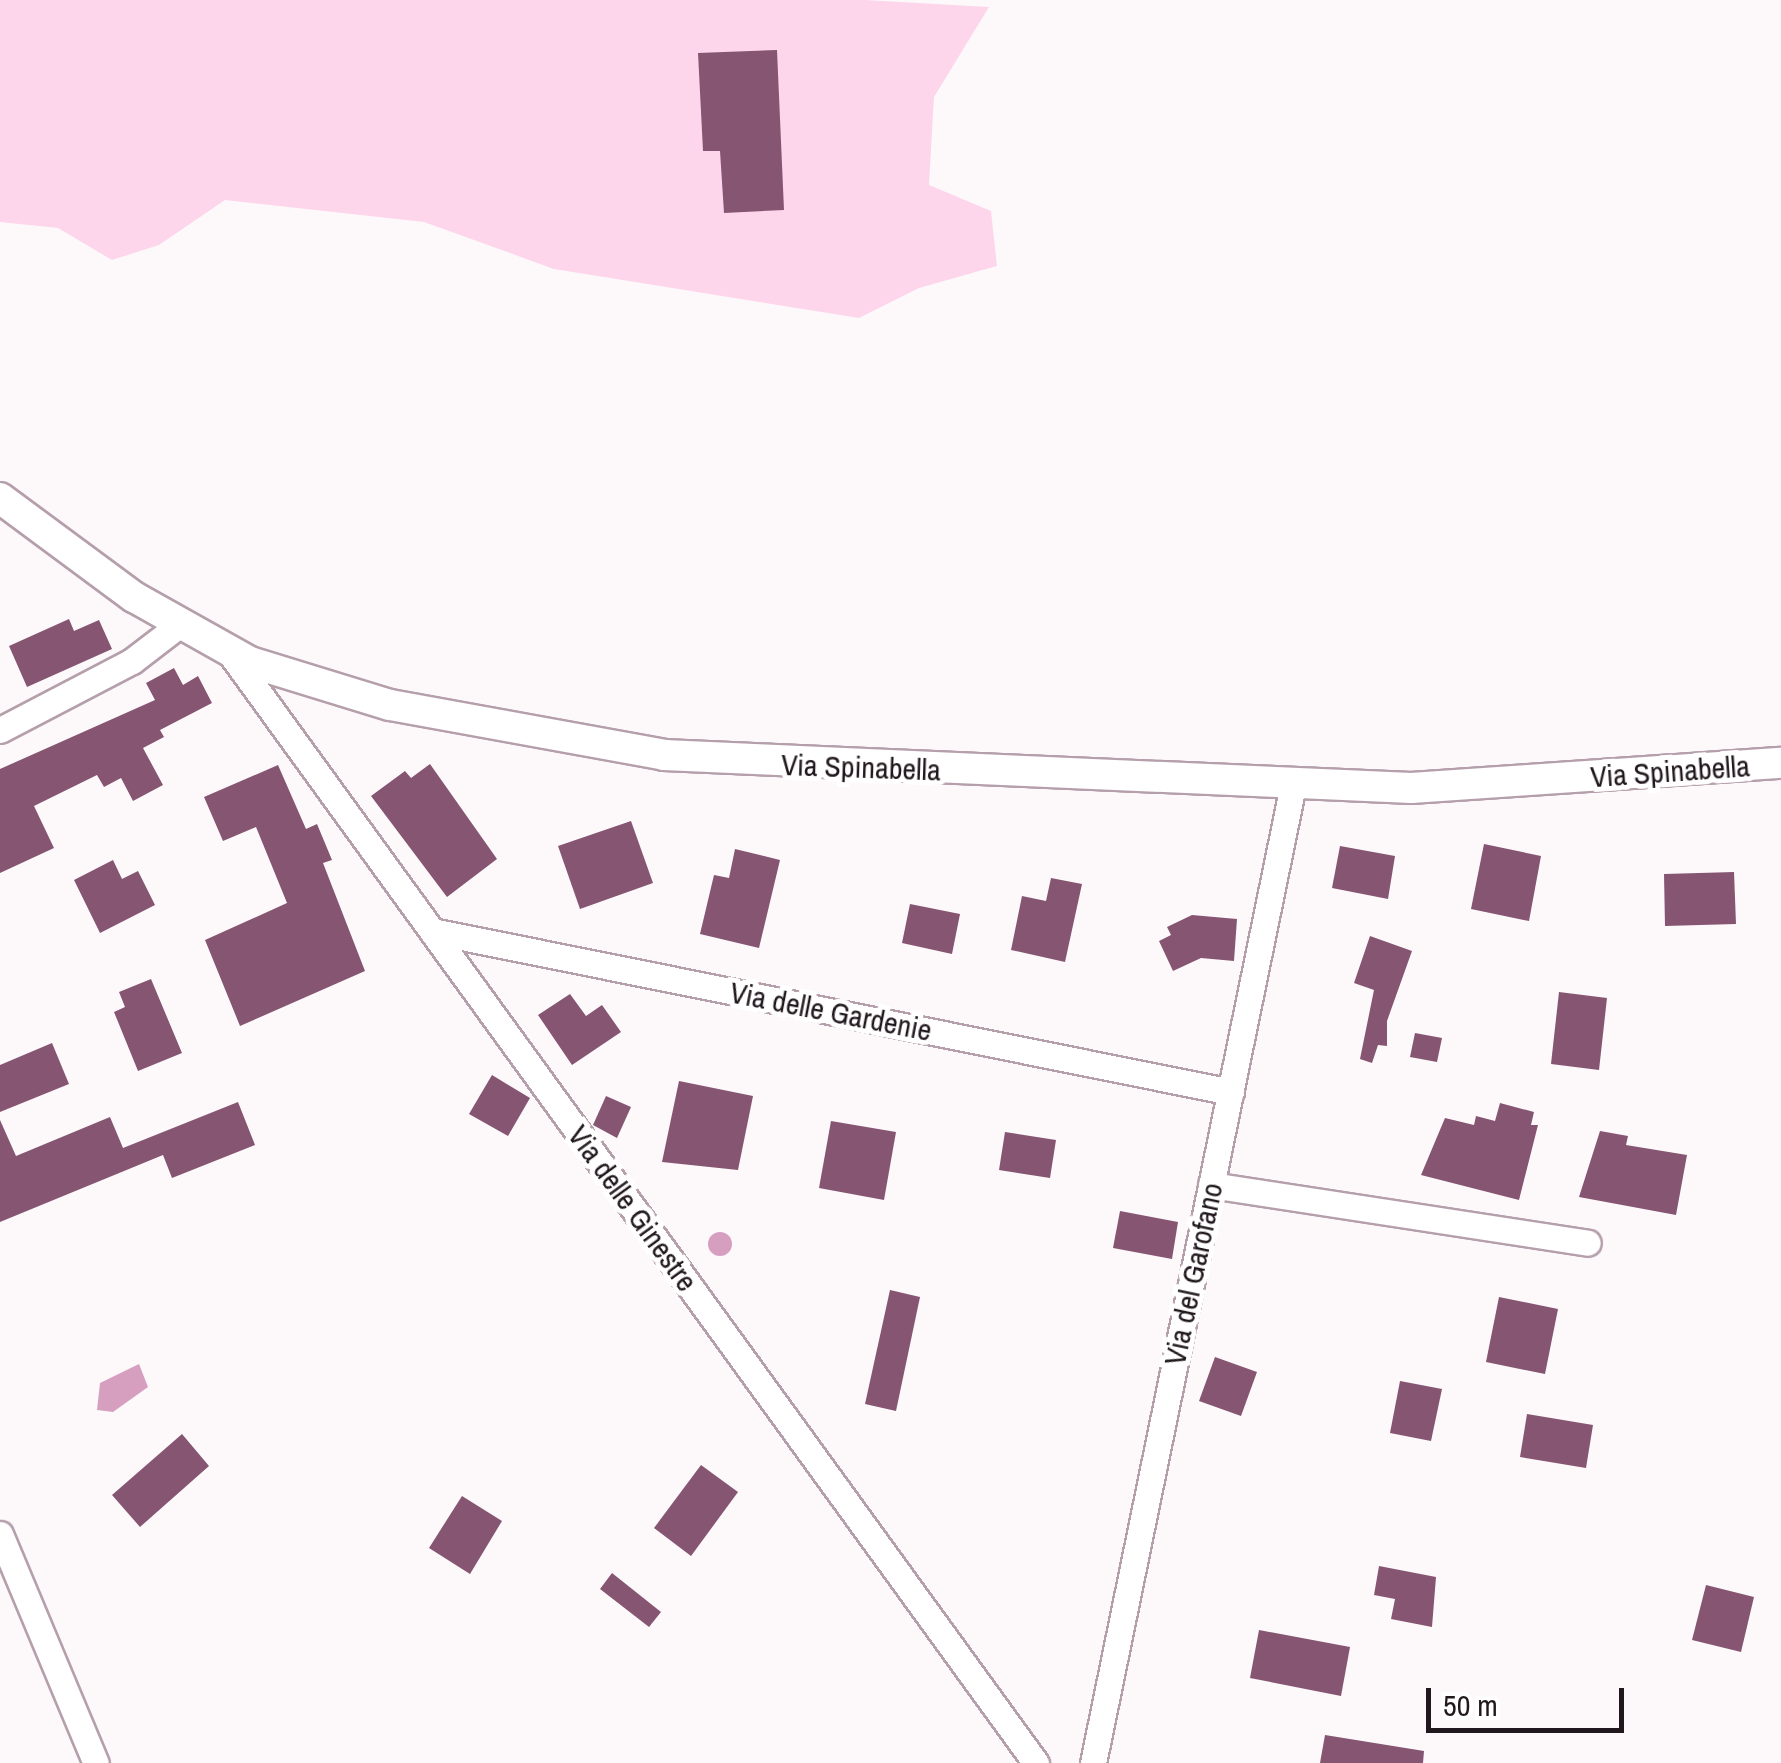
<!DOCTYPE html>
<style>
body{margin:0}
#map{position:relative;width:1781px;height:1763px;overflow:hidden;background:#fdf9fb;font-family:"Archivo Narrow",sans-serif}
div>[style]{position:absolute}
.green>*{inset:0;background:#fdd6eb}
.water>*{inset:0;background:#d69fbf}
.round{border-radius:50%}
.building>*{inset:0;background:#865572}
.roads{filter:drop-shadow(2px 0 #b59fab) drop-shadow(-2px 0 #b59fab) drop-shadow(0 2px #b59fab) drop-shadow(0 -2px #b59fab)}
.minor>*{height:25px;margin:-12.5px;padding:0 12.5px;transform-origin:12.5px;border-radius:12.5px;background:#fff}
.tertiary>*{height:30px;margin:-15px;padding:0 15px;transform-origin:15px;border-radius:15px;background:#fff}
span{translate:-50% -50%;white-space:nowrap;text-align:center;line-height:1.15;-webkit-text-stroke:10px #fff;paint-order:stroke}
.street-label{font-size:30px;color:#20181d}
.scale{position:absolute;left:1426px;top:1688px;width:198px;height:45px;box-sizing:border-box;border:5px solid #20181d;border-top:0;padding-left:12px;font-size:30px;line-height:35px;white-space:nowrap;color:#20181d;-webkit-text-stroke:8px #fff;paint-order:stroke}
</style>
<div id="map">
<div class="green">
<i style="clip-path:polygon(0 0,865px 0,989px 7px,934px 97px,929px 185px,991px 211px,997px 266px,919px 288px,859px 318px,554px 269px,424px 222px,225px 200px,159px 245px,112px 260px,58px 228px,0 222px)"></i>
</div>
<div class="water">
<i class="round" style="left:708px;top:1232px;width:24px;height:24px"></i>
<i style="clip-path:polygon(139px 1364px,148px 1387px,113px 1412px,97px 1410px,100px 1383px)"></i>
</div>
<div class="building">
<i style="clip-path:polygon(777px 50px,784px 210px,724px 213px,720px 151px,703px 151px,698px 53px)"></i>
<i style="clip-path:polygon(69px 619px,74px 631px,99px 620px,112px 649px,27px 687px,9px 646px)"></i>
<i style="clip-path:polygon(174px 668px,183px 685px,198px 676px,212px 703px,160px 730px,164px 737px,143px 748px,163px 785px,133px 801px,121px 778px,104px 787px,97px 775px,34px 806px,54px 848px,0 873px,0 769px,155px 700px,146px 683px)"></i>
<i style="clip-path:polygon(430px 764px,497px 859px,447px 897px,371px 796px,405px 771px,411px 778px)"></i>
<i style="clip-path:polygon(278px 765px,306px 829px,317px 824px,332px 860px,323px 863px,365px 971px,240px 1026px,205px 940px,287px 903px,256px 827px,223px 841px,204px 797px)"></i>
<i style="clip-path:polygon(631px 821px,653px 883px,580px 909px,558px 846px)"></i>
<i style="clip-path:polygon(1484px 844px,1541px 856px,1529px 921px,1471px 909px)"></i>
<i style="clip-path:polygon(1340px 846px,1395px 856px,1388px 899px,1332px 888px)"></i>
<i style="clip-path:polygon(735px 849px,780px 860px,759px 948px,700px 934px,714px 875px,729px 878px)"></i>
<i style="clip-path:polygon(113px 860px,122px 879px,138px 871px,155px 905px,100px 933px,74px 880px)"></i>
<i style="clip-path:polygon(1734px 872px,1736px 924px,1665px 926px,1664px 874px)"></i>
<i style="clip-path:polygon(1051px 878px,1082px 884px,1065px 962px,1011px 950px,1022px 896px,1046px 901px)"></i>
<i style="clip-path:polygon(910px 904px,960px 914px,952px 954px,902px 943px)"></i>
<i style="clip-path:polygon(1192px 915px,1237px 919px,1234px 961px,1201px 958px,1173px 971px,1159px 941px,1171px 935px,1167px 927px)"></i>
<i style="clip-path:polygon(1370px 936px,1412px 951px,1387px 1021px,1387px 1046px,1378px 1045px,1372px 1063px,1360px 1059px,1374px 990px,1354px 983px)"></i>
<i style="clip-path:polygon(151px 979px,182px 1053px,138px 1071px,114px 1012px,125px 1007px,119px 992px)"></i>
<i style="clip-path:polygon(1559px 992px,1607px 998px,1599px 1070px,1551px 1064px)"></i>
<i style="clip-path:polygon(570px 994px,586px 1016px,602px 1005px,621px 1032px,572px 1065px,538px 1015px)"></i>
<i style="clip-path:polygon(1415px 1033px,1442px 1038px,1437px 1062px,1410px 1057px)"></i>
<i style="clip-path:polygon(52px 1043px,69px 1084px,0 1112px,0 1065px)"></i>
<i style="clip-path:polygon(492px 1075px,530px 1098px,508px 1136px,469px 1114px)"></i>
<i style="clip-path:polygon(679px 1081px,753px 1096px,738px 1170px,662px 1162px)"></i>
<i style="clip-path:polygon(606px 1096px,631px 1107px,617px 1138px,593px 1125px)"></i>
<i style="clip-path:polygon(238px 1102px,255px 1145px,172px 1178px,163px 1155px,0 1222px,0 1120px,16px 1156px,110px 1117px,123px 1148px)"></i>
<i style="clip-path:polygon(1500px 1103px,1534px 1112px,1531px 1125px,1538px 1125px,1519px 1200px,1421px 1175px,1445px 1118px,1474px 1125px,1476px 1116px,1495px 1121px)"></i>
<i style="clip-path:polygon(831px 1121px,896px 1132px,884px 1200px,819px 1188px)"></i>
<i style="clip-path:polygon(1600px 1131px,1628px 1136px,1626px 1145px,1687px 1155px,1676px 1215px,1579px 1197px)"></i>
<i style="clip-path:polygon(1005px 1132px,1056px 1140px,1050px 1178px,999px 1170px)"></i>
<i style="clip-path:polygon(1120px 1211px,1178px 1222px,1172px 1259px,1113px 1248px)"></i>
<i style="clip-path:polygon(890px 1290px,920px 1297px,896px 1411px,865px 1404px)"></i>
<i style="clip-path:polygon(1499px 1297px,1558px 1309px,1545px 1374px,1486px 1362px)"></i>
<i style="clip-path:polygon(1215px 1357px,1257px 1372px,1241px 1416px,1199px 1401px)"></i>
<i style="clip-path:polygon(1400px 1381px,1442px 1389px,1431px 1441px,1390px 1433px)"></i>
<i style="clip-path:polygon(1527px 1414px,1593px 1425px,1586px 1468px,1520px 1457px)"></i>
<i style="clip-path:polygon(182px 1434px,209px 1466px,140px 1527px,112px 1495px)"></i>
<i style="clip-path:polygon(701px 1465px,738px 1492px,691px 1556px,654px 1528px)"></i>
<i style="clip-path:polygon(462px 1496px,502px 1521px,470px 1574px,429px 1548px)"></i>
<i style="clip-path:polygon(1379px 1566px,1436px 1577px,1432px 1627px,1391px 1619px,1395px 1599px,1374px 1595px)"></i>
<i style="clip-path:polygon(612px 1573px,661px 1612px,649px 1627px,600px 1589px)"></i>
<i style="clip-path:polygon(1706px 1585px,1754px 1597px,1741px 1652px,1692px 1640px)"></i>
<i style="clip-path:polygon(1259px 1630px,1350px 1647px,1341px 1696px,1250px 1678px)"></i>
<i style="clip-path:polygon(1325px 1735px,1424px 1751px,1423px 1763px,1320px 1763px)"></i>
</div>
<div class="roads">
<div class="minor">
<i style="left:230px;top:653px;width:1372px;rotate:54.02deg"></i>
<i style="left:0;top:730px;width:149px;rotate:-27.6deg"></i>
<i style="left:132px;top:661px;width:59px;rotate:-37.5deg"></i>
<i style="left:432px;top:931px;width:815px;rotate:11.39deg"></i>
<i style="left:1211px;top:1185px;width:381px;rotate:8.7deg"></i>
<i style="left:0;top:1534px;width:248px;rotate:67.3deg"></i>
<i style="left:1093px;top:1763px;width:998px;rotate:-78.44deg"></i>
</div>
<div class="tertiary">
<i style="left:0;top:498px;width:167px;rotate:36.5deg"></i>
<i style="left:134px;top:597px;width:133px;rotate:29.3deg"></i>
<i style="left:250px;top:662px;width:146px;rotate:17.1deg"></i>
<i style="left:390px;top:705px;width:279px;rotate:10.3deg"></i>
<i style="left:664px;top:755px;width:748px;rotate:2.53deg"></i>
<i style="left:1411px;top:788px;width:371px;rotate:-3.9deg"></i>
</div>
</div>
<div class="street-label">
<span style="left:861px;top:767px;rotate:2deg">Via Spinabella</span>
<span style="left:1670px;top:771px;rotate:-4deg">Via Spinabella</span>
<span style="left:831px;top:1011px;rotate:11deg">Via delle Gardenie</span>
<span style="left:633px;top:1208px;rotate:54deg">Via delle Ginestre</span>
<span style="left:1193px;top:1274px;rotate:-78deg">Via del Garofano</span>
</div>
<div class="scale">50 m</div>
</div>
